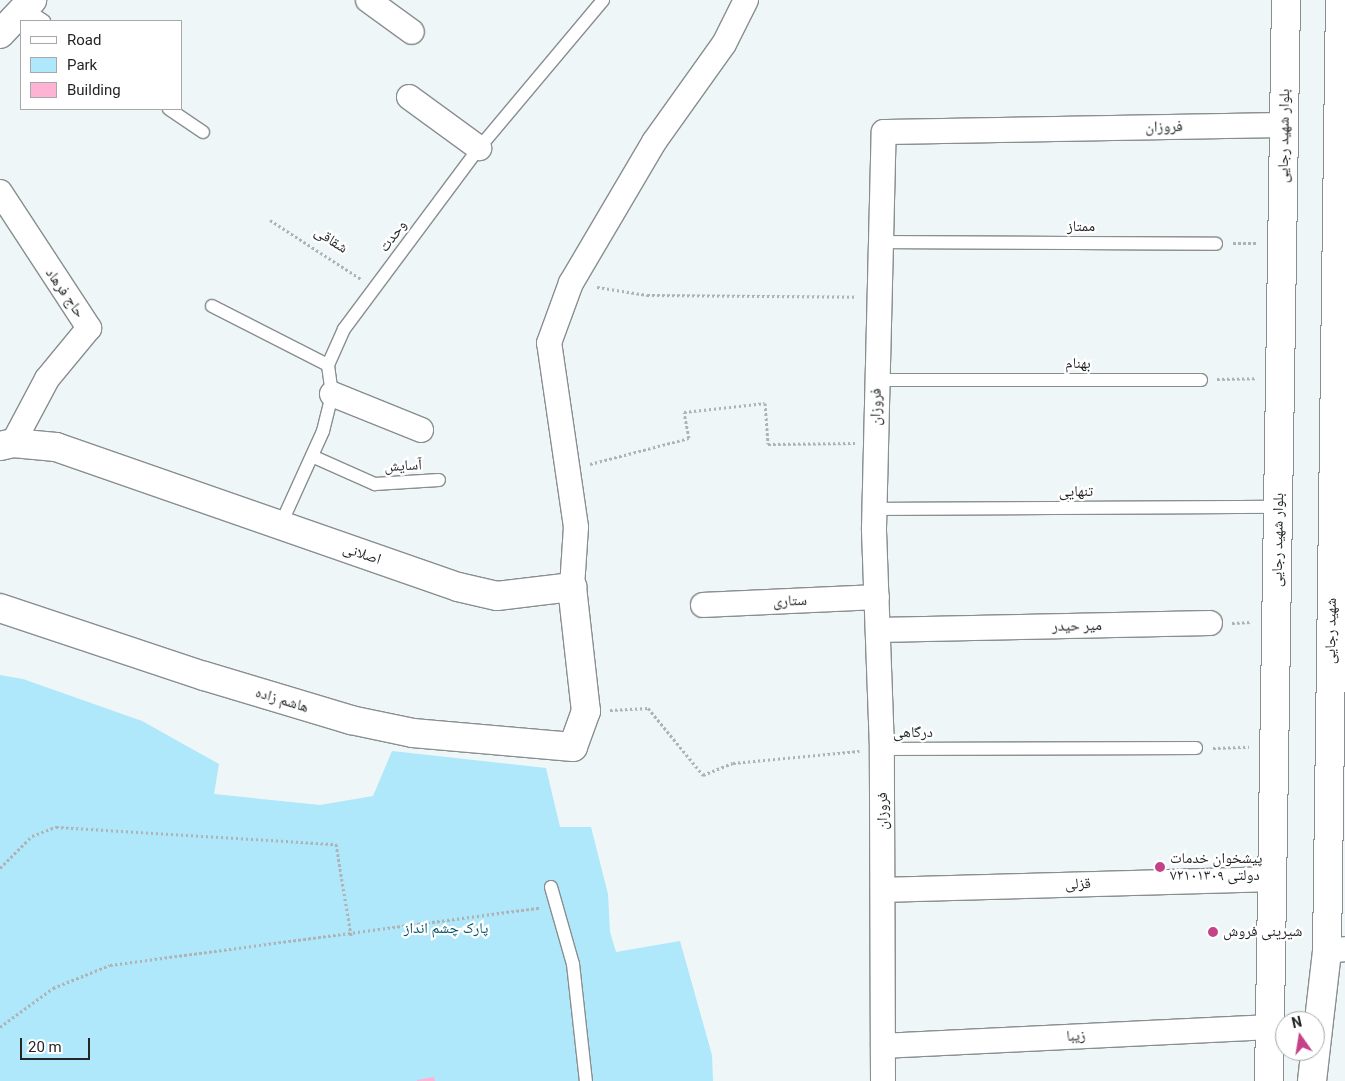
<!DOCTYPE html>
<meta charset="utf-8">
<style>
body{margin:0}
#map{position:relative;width:1345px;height:1081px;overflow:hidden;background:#eff6f8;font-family:Roboto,"Noto Naskh Arabic",sans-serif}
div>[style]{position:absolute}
.green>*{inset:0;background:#afe7fb}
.building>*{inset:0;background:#feb2d4}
.path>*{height:3px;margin-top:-1.5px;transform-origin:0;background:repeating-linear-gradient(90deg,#aeb3b5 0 2.5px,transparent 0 5px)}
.roads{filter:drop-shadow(1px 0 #898e90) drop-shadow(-1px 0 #898e90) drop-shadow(0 1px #898e90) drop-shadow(0 -1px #898e90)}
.lane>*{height:12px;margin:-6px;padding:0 6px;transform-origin:6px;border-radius:6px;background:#fff}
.street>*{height:24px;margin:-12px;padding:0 12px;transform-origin:12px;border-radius:12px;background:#fff}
.secondary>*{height:28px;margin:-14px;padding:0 14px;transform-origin:14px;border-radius:14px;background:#fff}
.highway>*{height:28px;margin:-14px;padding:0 14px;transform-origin:14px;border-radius:14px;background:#fff}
.dots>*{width:14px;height:14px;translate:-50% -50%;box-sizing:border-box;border:2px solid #fff;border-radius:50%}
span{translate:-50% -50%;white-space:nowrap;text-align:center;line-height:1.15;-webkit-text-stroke:4.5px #fff;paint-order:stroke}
.street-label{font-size:15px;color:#232526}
.poi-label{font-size:15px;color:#232526}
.left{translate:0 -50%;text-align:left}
.park-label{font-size:15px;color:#01556a}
.legend{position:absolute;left:20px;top:20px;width:162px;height:90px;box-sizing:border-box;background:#fff;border:1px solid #a7a8a8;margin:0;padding:6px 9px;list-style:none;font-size:15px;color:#232526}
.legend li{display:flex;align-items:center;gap:10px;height:25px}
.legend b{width:25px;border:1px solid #a7a8a8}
.north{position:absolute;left:1275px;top:1011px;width:50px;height:50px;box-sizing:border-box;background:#fff;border:1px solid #a7a8a8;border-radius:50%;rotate:347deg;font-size:14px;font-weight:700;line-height:20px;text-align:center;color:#232526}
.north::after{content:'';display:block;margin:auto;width:18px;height:22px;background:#c64288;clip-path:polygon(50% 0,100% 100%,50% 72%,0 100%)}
.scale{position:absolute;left:20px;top:1038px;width:70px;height:22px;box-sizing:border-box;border:2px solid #232526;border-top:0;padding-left:6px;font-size:15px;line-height:18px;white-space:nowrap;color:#232526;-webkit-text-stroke:4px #fff;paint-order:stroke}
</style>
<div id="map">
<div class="green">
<i style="clip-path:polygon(0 675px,23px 679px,142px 721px,219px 764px,214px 794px,320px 805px,373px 796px,392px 751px,546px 768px,560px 827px,591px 827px,608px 894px,610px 932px,616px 952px,680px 941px,712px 1055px,713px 1081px,0 1081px)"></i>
</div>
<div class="building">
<i style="clip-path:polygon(434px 1077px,435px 1081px,417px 1081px,417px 1080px)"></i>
</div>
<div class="path">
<i style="left:270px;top:220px;width:108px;rotate:33deg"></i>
<i style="left:1233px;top:243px;width:24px"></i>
<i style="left:597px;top:287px;width:51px;rotate:9.1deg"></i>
<i style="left:647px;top:295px;width:210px;rotate:0.5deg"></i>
<i style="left:1217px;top:379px;width:39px;rotate:-1deg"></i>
<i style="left:590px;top:464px;width:102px;rotate:-14.7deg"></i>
<i style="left:689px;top:438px;width:26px;rotate:-101deg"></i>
<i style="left:684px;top:412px;width:81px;rotate:-6.3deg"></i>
<i style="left:765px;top:403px;width:41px;rotate:85.8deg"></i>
<i style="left:768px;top:444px;width:87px;rotate:-0.7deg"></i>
<i style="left:1232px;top:623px;width:19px;rotate:-3deg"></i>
<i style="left:610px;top:710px;width:38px;rotate:-3deg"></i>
<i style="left:648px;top:708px;width:87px;rotate:50.6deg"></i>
<i style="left:703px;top:775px;width:32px;rotate:-22deg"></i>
<i style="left:733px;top:763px;width:127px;rotate:-5.4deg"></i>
<i style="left:1213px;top:748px;width:36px;rotate:-2deg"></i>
<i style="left:0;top:868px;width:45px;rotate:-45deg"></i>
<i style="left:32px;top:836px;width:26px;rotate:-21deg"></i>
<i style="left:56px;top:827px;width:281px;rotate:3.5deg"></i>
<i style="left:336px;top:844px;width:93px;rotate:80.7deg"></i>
<i style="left:0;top:1027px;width:66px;rotate:-36.3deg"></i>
<i style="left:53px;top:988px;width:61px;rotate:-22deg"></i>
<i style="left:110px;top:965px;width:433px;rotate:-7.6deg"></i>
</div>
<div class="roads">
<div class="lane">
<i style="left:26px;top:9px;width:22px;rotate:34deg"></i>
<i style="left:169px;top:109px;width:41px;rotate:34.1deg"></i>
<i style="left:880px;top:242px;width:336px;rotate:0.3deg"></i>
<i style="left:212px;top:306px;width:130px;rotate:27deg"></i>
<i style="left:876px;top:380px;width:325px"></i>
<i style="left:314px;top:457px;width:67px;rotate:23.9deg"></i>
<i style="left:375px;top:484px;width:64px;rotate:-3.6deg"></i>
<i style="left:874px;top:509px;width:404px;rotate:-0.3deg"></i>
<i style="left:280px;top:526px;width:104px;rotate:-65.6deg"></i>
<i style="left:323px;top:431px;width:38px;rotate:-76deg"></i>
<i style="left:332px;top:394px;width:29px;rotate:-98deg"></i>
<i style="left:328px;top:365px;width:39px;rotate:-66deg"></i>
<i style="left:344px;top:329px;width:226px;rotate:-53.3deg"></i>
<i style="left:479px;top:148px;width:193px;rotate:-50deg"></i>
<i style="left:882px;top:749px;width:314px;rotate:-0.2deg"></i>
<i style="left:551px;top:887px;width:80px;rotate:74.1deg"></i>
<i style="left:573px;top:964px;width:118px;rotate:83.7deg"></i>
</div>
<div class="street">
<i style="left:368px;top:0;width:54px;rotate:36deg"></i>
<i style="left:409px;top:97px;width:87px;rotate:36.1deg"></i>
<i style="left:0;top:192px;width:163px;rotate:56.8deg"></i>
<i style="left:89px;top:328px;width:66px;rotate:129.5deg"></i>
<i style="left:47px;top:379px;width:72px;rotate:118deg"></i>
<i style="left:332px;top:394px;width:96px;rotate:22deg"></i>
<i style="left:572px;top:587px;width:60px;rotate:-86.2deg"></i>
<i style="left:576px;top:527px;width:186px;rotate:-98.3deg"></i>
<i style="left:549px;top:343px;width:64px;rotate:-69.9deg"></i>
<i style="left:571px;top:283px;width:164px;rotate:-59.5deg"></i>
<i style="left:654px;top:142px;width:120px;rotate:-54.5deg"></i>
<i style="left:724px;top:44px;width:49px;rotate:-63.4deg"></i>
<i style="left:703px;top:605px;width:174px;rotate:-2.6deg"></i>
<i style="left:878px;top:630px;width:332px;rotate:-1.2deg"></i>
<i style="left:883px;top:890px;width:390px;rotate:-1.6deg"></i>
<i style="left:1327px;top:951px;width:18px;rotate:-6deg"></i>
<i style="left:883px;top:1046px;width:387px;rotate:-2.8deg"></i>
<i style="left:883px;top:1081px;width:332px;rotate:-90.2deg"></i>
<i style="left:882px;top:749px;width:221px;rotate:-92.1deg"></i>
<i style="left:874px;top:528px;width:396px;rotate:-88.6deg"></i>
<i style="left:884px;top:132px;width:400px;rotate:-1deg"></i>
</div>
<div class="secondary">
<i style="left:0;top:34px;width:47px;rotate:-46.7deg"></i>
<i style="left:0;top:446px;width:13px;rotate:-13deg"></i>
<i style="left:13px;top:443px;width:43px;rotate:5.3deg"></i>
<i style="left:56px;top:447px;width:426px;rotate:19.2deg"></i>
<i style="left:458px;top:587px;width:40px;rotate:13deg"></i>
<i style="left:497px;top:596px;width:76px;rotate:-6.8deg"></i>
<i style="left:572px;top:587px;width:125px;rotate:83.6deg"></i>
<i style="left:586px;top:711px;width:38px;rotate:110deg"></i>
<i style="left:573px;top:747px;width:161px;rotate:-175deg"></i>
<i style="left:413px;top:733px;width:63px;rotate:-168.2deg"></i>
<i style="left:351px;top:720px;width:153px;rotate:-163.3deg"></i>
<i style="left:204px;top:676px;width:215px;rotate:-161.6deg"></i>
</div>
<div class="highway">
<i style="left:1269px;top:1081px;width:1081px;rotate:-89.1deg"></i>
<i style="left:1312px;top:1081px;width:131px;rotate:-83.4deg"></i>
<i style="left:1327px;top:951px;width:951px;rotate:-89.22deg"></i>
</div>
</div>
<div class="dots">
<i style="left:1160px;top:867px;background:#c64288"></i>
<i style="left:1213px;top:932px;background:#c64288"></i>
</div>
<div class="street-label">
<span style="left:1164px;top:127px;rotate:-1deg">فروزان</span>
<span style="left:1284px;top:136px;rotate:-89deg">بلوار شهید رجایی</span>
<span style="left:1081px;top:227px">ممتاز</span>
<span style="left:393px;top:236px;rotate:-53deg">وحدت</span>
<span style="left:331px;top:240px;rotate:33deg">شقاقی</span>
<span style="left:65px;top:293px;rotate:55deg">حاج فرهاد</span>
<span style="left:1078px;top:364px">بهنام</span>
<span style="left:876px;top:407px;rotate:-89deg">فروزان</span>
<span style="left:403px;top:466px;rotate:-3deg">آسایش</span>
<span style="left:1076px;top:492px">تنهایی</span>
<span style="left:1278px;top:540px;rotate:-89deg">بلوار شهید رجایی</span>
<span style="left:362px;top:554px;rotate:18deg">اصلانی</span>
<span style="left:790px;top:601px;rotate:-2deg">ستاری</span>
<span style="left:1077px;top:626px;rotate:-1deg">میر حیدر</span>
<span style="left:1331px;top:631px;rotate:-89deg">شهید رجایی</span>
<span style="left:282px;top:700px;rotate:17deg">هاشم زاده</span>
<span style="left:913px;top:733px">درگاهی</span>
<span style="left:883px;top:811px;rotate:-90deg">فروزان</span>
<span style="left:1078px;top:884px;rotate:-2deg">قزلی</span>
<span style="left:1076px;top:1036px;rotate:-3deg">زیبا</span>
</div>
<div class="poi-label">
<span class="left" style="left:1170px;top:867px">پیشخوان خدمات<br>دولتی ۷۲۱۰۱۳۰۹</span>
<span class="left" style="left:1223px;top:932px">شیرینی فروش</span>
</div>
<div class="park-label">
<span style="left:446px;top:929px">پارک چشم انداز</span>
</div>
<ul class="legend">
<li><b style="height:6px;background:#fff"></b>Road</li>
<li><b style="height:14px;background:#afe7fb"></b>Park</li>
<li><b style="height:14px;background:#feb2d4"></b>Building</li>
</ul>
<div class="north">N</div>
<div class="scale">20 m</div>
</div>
